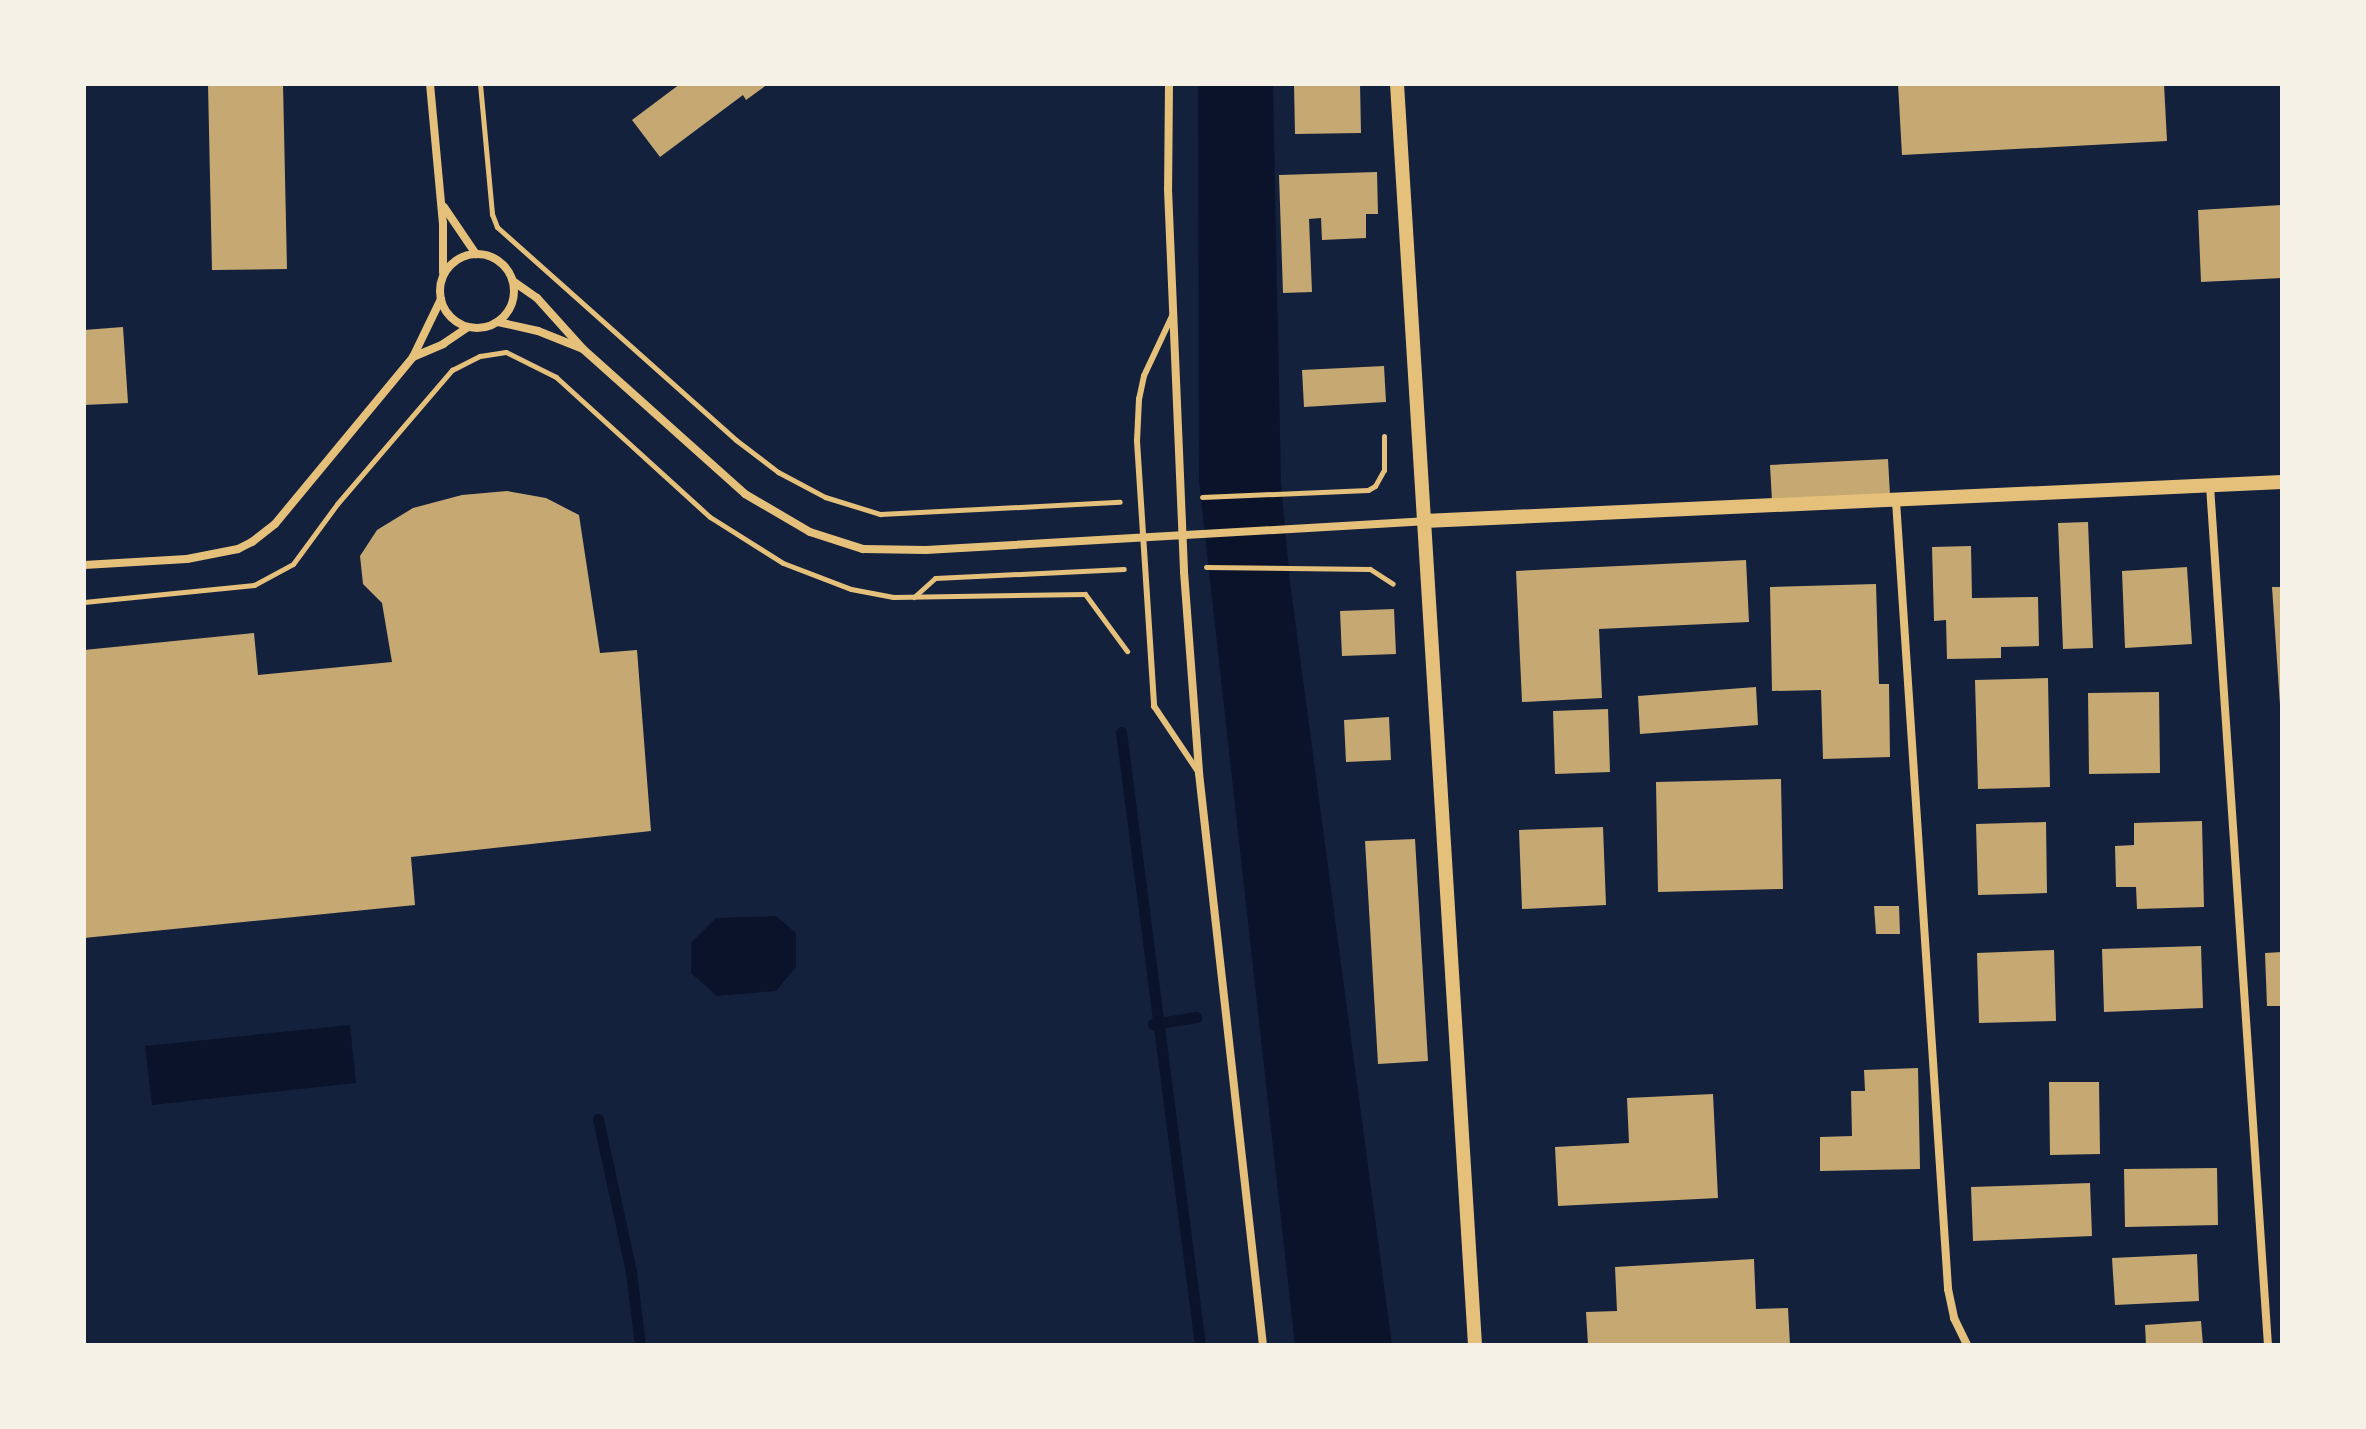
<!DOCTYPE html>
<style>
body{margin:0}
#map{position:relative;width:2366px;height:1429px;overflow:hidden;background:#14213d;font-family:"Fira Sans Condensed",sans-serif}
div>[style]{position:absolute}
.water>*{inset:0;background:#0b132b}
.stream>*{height:11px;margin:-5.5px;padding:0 5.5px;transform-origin:5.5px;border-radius:5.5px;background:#0b132b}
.building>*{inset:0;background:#c6a872}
.path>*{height:5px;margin:-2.5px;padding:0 2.5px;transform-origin:2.5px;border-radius:2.5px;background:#e5c07b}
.service>*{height:6px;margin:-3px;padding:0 3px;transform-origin:3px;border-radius:3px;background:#e5c07b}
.minor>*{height:8px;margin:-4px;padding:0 4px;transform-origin:4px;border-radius:4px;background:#e5c07b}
.minor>.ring{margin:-4px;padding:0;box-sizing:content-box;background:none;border:8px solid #e5c07b;border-radius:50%}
.tertiary>*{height:14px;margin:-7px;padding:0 7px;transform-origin:7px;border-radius:7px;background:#e5c07b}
span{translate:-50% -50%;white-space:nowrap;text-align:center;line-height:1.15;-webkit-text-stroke:8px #f6f1e7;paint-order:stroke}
.frame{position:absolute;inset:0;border:86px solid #f6f1e7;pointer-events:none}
</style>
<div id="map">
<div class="water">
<i style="clip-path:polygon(1198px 84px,1273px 84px,1281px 482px,1290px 582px,1392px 1345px,1295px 1345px,1199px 481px)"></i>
<i style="clip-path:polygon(776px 916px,796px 933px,796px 967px,776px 991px,717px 996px,691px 973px,691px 943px,716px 918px)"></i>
<i style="clip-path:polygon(350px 1025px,356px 1083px,152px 1105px,145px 1046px)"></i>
</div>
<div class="stream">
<i style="left:1121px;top:732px;width:618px;rotate:82.66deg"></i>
<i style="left:1153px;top:1024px;width:44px;rotate:-9.2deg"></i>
<i style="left:598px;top:1119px;width:157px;rotate:77.8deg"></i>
<i style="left:631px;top:1272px;width:74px;rotate:83deg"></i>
</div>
<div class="building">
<i style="clip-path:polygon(208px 84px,283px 84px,287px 269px,212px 270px)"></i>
<i style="clip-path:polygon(680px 84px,768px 84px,746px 100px,743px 95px,660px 157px,632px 120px)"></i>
<i style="clip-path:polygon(1294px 84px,1360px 84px,1361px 133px,1295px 134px)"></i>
<i style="clip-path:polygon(1898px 84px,2164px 84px,2167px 141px,1902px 155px)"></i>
<i style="clip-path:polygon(1377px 172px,1378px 214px,1366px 214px,1366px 238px,1322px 240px,1321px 218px,1309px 219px,1312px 292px,1283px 293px,1279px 175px)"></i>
<i style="clip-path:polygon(2282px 205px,2282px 278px,2201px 282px,2198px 210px)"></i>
<i style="clip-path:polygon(123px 327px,128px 403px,84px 405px,84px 330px)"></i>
<i style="clip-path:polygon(1384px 366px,1386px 402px,1304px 407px,1302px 370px)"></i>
<i style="clip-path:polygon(1888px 459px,1890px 495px,1772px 501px,1770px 465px)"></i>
<i style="clip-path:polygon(507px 491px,546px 498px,579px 515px,600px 653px,637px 650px,651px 831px,411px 857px,415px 905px,84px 938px,84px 650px,254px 633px,258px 675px,392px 662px,382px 603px,363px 584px,360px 556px,377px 530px,413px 508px,462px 495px)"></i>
<i style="clip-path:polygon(2088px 522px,2093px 648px,2063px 649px,2058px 523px)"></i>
<i style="clip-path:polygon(1971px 546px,1972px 598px,2038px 597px,2039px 646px,2001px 647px,2001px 658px,1947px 659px,1946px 620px,1934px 621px,1932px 547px)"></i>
<i style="clip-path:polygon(1746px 560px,1749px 622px,1599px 629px,1602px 698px,1522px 702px,1516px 571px)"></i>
<i style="clip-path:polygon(2187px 567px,2192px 644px,2125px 648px,2122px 571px)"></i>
<i style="clip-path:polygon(1876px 584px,1879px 684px,1889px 684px,1890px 757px,1823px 759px,1821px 690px,1772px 691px,1770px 587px)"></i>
<i style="clip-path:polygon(2272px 587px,2282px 587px,2282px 705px,2280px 705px)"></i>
<i style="clip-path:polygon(1394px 609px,1396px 654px,1342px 656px,1340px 611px)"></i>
<i style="clip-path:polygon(2048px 678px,2050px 787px,1978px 789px,1975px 680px)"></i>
<i style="clip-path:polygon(1756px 687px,1758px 725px,1640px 734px,1638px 696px)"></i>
<i style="clip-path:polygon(2159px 692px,2160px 773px,2089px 774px,2088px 693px)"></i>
<i style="clip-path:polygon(1608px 709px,1610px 772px,1555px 774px,1553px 711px)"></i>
<i style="clip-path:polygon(1389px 717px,1391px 760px,1346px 762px,1344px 720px)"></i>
<i style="clip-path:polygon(1781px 779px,1783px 889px,1658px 892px,1656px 782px)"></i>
<i style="clip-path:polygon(2202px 821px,2204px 907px,2137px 909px,2136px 887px,2116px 887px,2115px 846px,2134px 845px,2134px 823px)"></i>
<i style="clip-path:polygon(2046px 822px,2047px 893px,1978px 895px,1976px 824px)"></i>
<i style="clip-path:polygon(1603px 827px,1606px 905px,1522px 909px,1519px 830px)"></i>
<i style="clip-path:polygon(1415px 839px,1428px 1061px,1378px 1064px,1365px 841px)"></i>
<i style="clip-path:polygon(1874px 906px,1899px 906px,1900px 934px,1876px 934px)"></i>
<i style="clip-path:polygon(2201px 946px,2203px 1008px,2104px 1012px,2102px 949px)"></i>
<i style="clip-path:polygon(2054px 950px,2056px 1021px,1979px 1023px,1977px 953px)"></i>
<i style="clip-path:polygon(2282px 952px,2282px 1006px,2267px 1006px,2265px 953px)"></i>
<i style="clip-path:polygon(1918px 1068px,1920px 1169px,1820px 1171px,1820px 1137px,1852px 1136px,1851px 1091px,1865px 1091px,1864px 1070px)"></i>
<i style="clip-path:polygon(2049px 1082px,2099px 1082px,2100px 1154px,2050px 1155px)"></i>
<i style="clip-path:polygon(1713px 1094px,1718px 1198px,1558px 1206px,1555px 1147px,1629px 1143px,1627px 1098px)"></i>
<i style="clip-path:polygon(2217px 1168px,2218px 1225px,2125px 1227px,2124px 1169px)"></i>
<i style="clip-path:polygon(2090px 1183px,2092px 1236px,1973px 1241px,1971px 1187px)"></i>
<i style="clip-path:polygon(2197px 1254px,2199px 1301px,2115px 1305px,2112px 1258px)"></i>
<i style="clip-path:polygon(1754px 1259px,1756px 1309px,1788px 1308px,1790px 1345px,1588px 1345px,1586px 1312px,1617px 1311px,1615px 1267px)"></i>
<i style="clip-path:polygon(2201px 1321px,2203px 1345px,2146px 1345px,2145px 1325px)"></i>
</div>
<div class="path">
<i style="left:480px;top:84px;width:131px;rotate:84.7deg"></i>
<i style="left:492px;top:214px;width:14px;rotate:69deg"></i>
<i style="left:497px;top:227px;width:320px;rotate:41.7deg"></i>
<i style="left:736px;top:440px;width:53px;rotate:37.3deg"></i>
<i style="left:778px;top:472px;width:53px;rotate:28deg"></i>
<i style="left:825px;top:497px;width:58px;rotate:17.2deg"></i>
<i style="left:880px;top:514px;width:240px;rotate:-2.9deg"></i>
<i style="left:1202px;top:497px;width:166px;rotate:-2.4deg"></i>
<i style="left:1368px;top:490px;width:8px;rotate:-30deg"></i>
<i style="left:1375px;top:486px;width:18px;rotate:-61deg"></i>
<i style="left:1384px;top:470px;width:34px;rotate:-90deg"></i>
<i style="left:1206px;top:567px;width:164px;rotate:0.7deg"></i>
<i style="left:1370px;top:569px;width:27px;rotate:33deg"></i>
<i style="left:914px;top:597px;width:28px;rotate:-42deg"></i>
<i style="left:935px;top:578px;width:189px;rotate:-2.7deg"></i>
<i style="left:84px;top:602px;width:171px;rotate:-5.7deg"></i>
<i style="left:254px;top:585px;width:44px;rotate:-28.3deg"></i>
<i style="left:293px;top:564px;width:74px;rotate:-53.7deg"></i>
<i style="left:337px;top:504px;width:177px;rotate:-49.4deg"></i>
<i style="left:452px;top:370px;width:31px;rotate:-27deg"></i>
<i style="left:480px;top:356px;width:26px;rotate:-9deg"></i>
<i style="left:506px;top:352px;width:56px;rotate:26.6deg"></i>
<i style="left:556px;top:377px;width:208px;rotate:42.3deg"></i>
<i style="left:710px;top:517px;width:86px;rotate:32.2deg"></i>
<i style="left:783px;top:563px;width:73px;rotate:20.9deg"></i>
<i style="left:851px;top:589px;width:43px;rotate:10.8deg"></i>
<i style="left:893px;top:597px;width:192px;rotate:-0.9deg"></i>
<i style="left:1085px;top:594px;width:71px;rotate:53.6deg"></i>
</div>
<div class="service">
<i style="left:1173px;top:314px;width:68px;rotate:115.1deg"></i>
<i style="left:1144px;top:376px;width:24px;rotate:102deg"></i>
<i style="left:1139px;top:399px;width:42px;rotate:92.7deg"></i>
<i style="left:1137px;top:441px;width:266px;rotate:86.3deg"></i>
<i style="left:1154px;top:706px;width:81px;rotate:56.1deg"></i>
</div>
<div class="minor">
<i style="left:430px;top:84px;width:140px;rotate:84.7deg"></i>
<i style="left:443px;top:223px;width:49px;rotate:90deg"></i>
<i style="left:1169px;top:84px;width:105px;rotate:90.5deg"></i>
<i style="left:1168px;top:189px;width:383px;rotate:87.6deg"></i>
<i style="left:1184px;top:572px;width:202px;rotate:85.7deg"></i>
<i style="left:1199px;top:773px;width:576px;rotate:83.62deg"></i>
<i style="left:444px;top:207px;width:57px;rotate:55.8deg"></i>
<i class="ring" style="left:440px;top:254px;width:66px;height:66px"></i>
<i style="left:441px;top:299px;width:64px;rotate:115.8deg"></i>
<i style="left:413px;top:357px;width:33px;rotate:-23deg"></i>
<i style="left:443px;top:344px;width:29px;rotate:-34deg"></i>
<i style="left:498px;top:322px;width:41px;rotate:12.7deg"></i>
<i style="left:538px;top:331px;width:48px;rotate:21.8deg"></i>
<i style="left:583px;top:349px;width:69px;rotate:-132deg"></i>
<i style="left:537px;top:298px;width:29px;rotate:-145deg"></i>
<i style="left:583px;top:349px;width:217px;rotate:41.8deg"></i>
<i style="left:745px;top:494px;width:75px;rotate:30.3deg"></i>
<i style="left:810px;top:532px;width:56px;rotate:17.8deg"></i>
<i style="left:863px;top:549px;width:63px;rotate:0.9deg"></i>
<i style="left:926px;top:550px;width:499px;rotate:-3.3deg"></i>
<i style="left:2210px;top:486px;width:861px;rotate:86.14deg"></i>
<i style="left:1896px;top:501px;width:790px;rotate:86.22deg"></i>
<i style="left:1948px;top:1289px;width:30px;rotate:78deg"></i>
<i style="left:1954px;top:1318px;width:30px;rotate:64deg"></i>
<i style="left:84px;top:565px;width:103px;rotate:-3.3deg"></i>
<i style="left:187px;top:559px;width:52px;rotate:-11.1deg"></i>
<i style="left:238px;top:549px;width:16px;rotate:-27deg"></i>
<i style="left:252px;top:542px;width:29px;rotate:-38deg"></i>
<i style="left:275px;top:524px;width:217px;rotate:-50.4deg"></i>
</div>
<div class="tertiary">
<i style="left:1397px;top:84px;width:1263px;rotate:86.46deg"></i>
<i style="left:1424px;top:521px;width:859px;rotate:-2.6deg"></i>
</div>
<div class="frame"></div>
</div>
